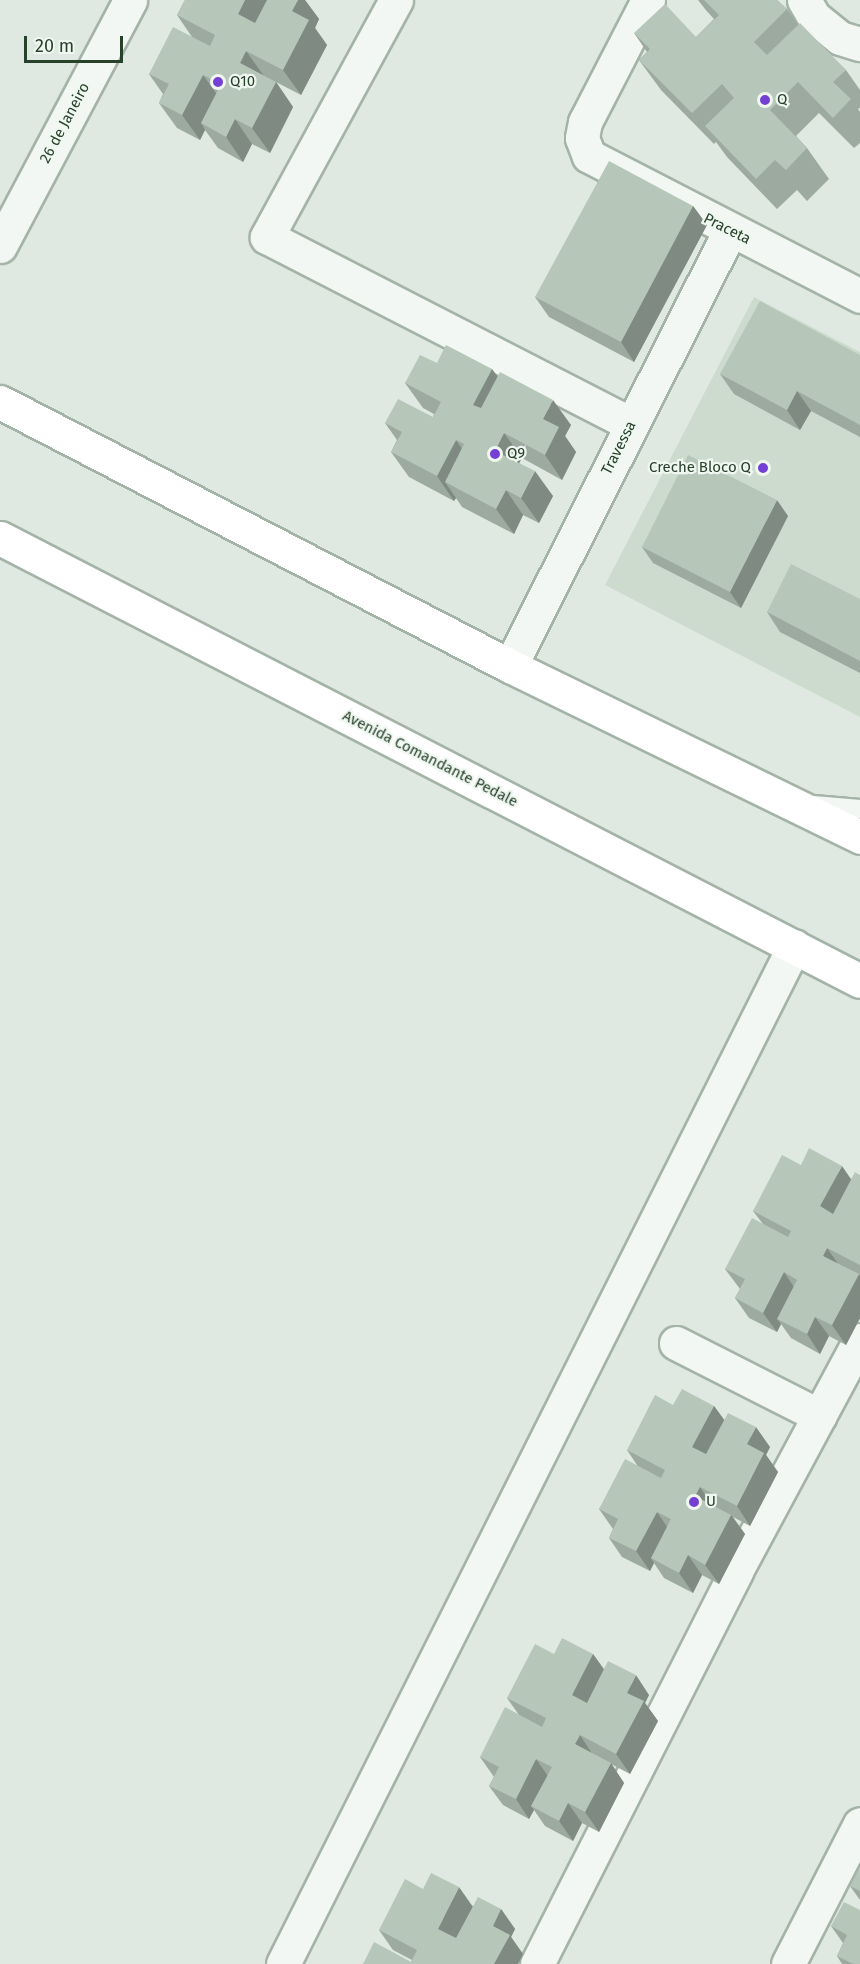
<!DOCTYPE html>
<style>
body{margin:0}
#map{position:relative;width:860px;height:1964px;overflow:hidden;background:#dfe9e1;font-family:"Fira Sans",sans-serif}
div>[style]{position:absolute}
.built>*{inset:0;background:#cddbcf}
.roads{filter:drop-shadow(2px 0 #a4b3a7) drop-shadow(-2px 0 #a4b3a7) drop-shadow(0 2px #a4b3a7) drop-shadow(0 -2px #a4b3a7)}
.lane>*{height:18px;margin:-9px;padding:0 9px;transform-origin:9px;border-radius:9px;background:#f2f7f3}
.street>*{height:33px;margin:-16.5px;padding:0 16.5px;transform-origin:16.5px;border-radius:16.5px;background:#f2f7f3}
.secondary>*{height:33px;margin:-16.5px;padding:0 16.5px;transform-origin:16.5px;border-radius:16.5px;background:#fff}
.wall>*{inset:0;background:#9daa9f}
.shaded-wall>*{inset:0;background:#7f8b82}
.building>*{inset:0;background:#b6c6b9}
.dots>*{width:16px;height:16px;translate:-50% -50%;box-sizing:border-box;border:3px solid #eff7f0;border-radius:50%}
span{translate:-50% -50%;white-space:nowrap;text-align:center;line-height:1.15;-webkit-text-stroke:4.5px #eff7f0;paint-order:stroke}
.poi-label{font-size:15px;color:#28412b}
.left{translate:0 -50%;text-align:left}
.right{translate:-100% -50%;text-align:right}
.street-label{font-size:15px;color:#28412b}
.scale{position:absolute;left:24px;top:36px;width:99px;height:27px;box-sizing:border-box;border:3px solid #28412b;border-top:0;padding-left:8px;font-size:18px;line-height:21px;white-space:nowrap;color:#28412b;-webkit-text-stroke:4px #eff7f0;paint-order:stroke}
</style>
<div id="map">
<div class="built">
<i style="clip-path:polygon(754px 297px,860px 352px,860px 717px,605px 585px)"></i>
</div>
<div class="roads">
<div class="lane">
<i style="left:814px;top:805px;width:46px;rotate:5deg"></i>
</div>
<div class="street">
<i style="left:396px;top:0;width:270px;rotate:118.6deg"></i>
<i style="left:267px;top:237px;width:409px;rotate:27.2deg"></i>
<i style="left:648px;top:0;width:137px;rotate:117.3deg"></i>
<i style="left:585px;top:122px;width:16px;rotate:101deg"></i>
<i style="left:582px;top:138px;width:19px;rotate:69deg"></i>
<i style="left:589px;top:156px;width:305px;rotate:27.3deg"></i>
<i style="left:804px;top:0;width:20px;rotate:60deg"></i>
<i style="left:814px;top:17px;width:33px;rotate:39deg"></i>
<i style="left:840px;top:38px;width:21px;rotate:17deg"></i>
<i style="left:0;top:246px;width:278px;rotate:-62.1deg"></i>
<i style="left:510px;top:666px;width:487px;rotate:-63.2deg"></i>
<i style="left:676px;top:1343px;width:161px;rotate:26.9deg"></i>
<i style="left:283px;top:1964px;width:1139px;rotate:-63.34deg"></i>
<i style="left:537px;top:1964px;width:441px;rotate:-63.1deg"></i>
<i style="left:736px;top:1571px;width:262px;rotate:-61.8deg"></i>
<i style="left:788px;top:1964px;width:157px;rotate:-62.8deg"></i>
</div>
<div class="secondary">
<i style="left:0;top:402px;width:574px;rotate:27.37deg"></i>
<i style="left:510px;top:666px;width:390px;rotate:26deg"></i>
<i style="left:0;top:538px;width:967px;rotate:27.25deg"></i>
</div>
</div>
<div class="wall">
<i style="clip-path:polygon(185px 0,305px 0,319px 19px,315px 28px,327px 45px,301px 95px,276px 82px,293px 107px,270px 153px,252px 144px,243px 162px,218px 148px,205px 130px,200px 140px,177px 128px,159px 103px,163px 94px,149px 74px,192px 37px,177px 15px)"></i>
<i style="clip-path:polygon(698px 0,777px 0,787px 9px,798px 25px,846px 70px,860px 90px,860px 108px,858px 109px,860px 112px,860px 143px,854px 148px,819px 113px,796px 136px,807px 148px,829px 179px,807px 201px,797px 190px,777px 209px,727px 157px,716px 142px,714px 144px,661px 90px,639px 60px,647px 52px,634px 33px,696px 37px,714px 19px,705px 9px)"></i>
<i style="clip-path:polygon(693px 206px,707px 225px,634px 362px,549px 317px,535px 297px)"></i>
<i style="clip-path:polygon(860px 355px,860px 437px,811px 411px,800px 430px,734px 394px,720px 374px)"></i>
<i style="clip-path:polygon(437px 363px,492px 369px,497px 377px,571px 425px,565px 436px,576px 452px,562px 480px,522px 458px,519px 463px,553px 496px,539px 523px,523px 515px,514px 534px,462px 507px,456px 498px,454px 501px,409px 477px,391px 452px,397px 440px,385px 423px,433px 417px,434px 414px,423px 408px,405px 383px)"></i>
<i style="clip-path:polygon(788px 516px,741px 608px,653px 563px,642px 547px)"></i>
<i style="clip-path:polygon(860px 599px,860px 673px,780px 632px,767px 612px)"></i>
<i style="clip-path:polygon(801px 1165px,851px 1179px,860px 1175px,860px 1318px,846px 1345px,829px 1336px,820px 1354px,791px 1338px,781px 1324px,777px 1332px,749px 1318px,735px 1298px,740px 1289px,725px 1269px,763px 1224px,753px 1211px)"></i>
<i style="clip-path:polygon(673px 1405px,714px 1406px,724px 1420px,770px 1447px,766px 1455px,778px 1472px,750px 1526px,733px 1517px,745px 1534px,719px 1584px,702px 1575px,693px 1593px,664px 1578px,654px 1563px,650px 1571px,622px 1557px,609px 1538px,613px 1529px,599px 1509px,637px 1465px,627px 1450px)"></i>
<i style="clip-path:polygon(554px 1654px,593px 1654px,604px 1669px,649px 1695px,645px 1703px,658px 1721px,630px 1774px,611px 1764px,624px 1783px,599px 1832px,582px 1823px,573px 1841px,545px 1826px,534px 1810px,529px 1819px,503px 1805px,489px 1786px,494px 1777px,480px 1757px,519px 1715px,507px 1698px)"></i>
<i style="clip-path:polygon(860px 1868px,860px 1900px,850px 1886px)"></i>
<i style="clip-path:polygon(423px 1889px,473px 1906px,501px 1909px,515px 1929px,511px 1937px,523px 1954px,518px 1964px,363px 1964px,411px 1962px,412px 1960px,393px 1950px,379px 1930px)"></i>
<i style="clip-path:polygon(860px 1910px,860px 1964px,842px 1964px,837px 1956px,843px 1943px,831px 1926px)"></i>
</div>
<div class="shaded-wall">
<i style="clip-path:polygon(245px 0,275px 0,255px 39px,238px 14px)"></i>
<i style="clip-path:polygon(298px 0,305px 0,319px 19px,315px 28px,327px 45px,301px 95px,283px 70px,292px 11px)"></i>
<i style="clip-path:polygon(246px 51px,264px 76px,240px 63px)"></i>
<i style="clip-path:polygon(203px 75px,221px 100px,201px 123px,205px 130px,200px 140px,182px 115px)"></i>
<i style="clip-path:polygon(276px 82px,293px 107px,270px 153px,252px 128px)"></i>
<i style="clip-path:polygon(235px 119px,252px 144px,243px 162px,226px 137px)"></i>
<i style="clip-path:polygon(693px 206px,707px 225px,634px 362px,621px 342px)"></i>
<i style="clip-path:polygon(492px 369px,510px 394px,491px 430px,473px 405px)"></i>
<i style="clip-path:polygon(797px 391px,811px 411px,800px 430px,787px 410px)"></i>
<i style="clip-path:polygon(553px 400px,571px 425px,565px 436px,576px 452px,562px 480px,545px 455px,543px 419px)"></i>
<i style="clip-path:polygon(504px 433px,522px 458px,512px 476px,495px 451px)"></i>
<i style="clip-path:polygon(456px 440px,473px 465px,445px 482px,456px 498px,454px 501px,437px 476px)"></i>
<i style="clip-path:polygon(535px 471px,553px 496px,539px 523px,521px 498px)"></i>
<i style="clip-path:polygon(506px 490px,523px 515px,514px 534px,496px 509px)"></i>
<i style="clip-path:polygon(777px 500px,788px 516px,741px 608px,730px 592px)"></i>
<i style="clip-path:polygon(842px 1166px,855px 1185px,834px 1226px,820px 1206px)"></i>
<i style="clip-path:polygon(827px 1248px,841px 1268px,823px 1256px)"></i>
<i style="clip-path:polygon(784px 1272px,797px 1292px,777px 1319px,781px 1324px,777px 1332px,763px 1313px)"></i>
<i style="clip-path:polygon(859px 1274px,860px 1276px,860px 1318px,846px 1345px,832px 1325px)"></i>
<i style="clip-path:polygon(815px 1317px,829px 1336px,820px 1354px,807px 1334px)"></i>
<i style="clip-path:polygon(714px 1406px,728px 1425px,706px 1466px,692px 1447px)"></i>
<i style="clip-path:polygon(756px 1427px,770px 1447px,766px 1455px,778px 1472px,750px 1526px,737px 1506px,747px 1444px)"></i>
<i style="clip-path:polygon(700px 1487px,713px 1507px,695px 1496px)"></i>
<i style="clip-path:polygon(657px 1512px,670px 1531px,651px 1558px,654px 1563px,650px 1571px,636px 1551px)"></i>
<i style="clip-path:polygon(731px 1515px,745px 1534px,719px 1584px,705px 1565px)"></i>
<i style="clip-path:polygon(688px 1555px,702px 1575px,693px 1593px,679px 1573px)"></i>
<i style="clip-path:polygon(593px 1654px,607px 1674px,586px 1715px,572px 1695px)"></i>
<i style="clip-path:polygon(636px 1675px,649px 1695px,645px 1703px,658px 1721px,630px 1774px,616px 1754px,627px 1693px)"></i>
<i style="clip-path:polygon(580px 1735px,593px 1755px,575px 1744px)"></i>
<i style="clip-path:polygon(536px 1759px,550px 1779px,531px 1806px,534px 1810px,529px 1819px,516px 1799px)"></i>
<i style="clip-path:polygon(611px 1763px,624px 1783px,599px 1832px,585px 1812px)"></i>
<i style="clip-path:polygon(568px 1803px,582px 1823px,573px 1841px,559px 1821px)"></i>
<i style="clip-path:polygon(459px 1887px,473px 1907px,451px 1948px,438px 1929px)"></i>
<i style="clip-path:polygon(501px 1909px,515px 1929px,511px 1937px,523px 1954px,518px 1964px,494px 1964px,493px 1926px)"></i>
</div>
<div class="building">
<i style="clip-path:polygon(185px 0,245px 0,238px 14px,255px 23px,267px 0,298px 0,292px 11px,309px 20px,283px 70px,246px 51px,240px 63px,276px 82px,252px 128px,235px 119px,226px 137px,201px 123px,221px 84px,203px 75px,182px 115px,159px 103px,169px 84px,149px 74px,173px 27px,210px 46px,215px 35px,177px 15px)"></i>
<i style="clip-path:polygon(704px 0,777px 0,787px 9px,754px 42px,767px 55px,800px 23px,846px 70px,833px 82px,851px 99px,833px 118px,798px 82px,770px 110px,807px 148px,786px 170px,775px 160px,756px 179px,705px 126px,734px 98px,722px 84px,692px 113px,639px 60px,650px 49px,634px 33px,665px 4px,696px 37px,719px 15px)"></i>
<i style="clip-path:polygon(609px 161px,693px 206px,621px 342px,535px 297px)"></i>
<i style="clip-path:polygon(760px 301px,860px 355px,860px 425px,797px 391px,787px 410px,720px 374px)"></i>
<i style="clip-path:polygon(446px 345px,492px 369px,473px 405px,481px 408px,500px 372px,553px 400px,543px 419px,559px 427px,545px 455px,504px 433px,495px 451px,535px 471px,521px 498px,506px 490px,496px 509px,445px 482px,464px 444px,456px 440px,437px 476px,391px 452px,402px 432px,385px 423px,398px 399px,433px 417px,441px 402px,405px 383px,420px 355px,437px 363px)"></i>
<i style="clip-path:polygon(688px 455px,777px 500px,730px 592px,642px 547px)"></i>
<i style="clip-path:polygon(791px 564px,860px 599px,860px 661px,767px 612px)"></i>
<i style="clip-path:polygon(809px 1148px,842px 1166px,820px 1206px,833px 1214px,855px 1172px,860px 1175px,860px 1265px,827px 1248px,823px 1256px,859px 1274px,832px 1325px,815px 1317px,807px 1334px,777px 1319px,797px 1280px,784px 1272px,763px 1313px,735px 1298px,745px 1279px,725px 1269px,752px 1218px,788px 1237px,791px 1231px,753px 1211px,782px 1155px,801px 1165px)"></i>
<i style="clip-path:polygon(682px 1389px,714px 1406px,692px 1447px,706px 1454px,728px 1413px,756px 1427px,747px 1444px,764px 1453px,737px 1506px,700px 1487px,695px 1496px,731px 1515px,705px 1565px,688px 1555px,679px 1573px,651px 1558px,671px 1519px,657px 1512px,636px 1551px,609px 1538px,618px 1519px,599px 1509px,625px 1459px,661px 1478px,665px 1470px,627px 1450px,655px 1395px,673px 1405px)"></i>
<i style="clip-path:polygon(562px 1638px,593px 1654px,572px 1695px,587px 1703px,608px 1661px,636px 1675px,627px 1693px,644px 1701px,616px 1754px,580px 1735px,575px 1744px,611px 1763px,585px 1812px,568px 1803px,559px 1821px,531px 1806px,552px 1767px,536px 1759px,516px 1799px,489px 1786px,499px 1767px,480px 1757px,505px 1707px,542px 1727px,546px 1718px,507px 1698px,535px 1644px,554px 1654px)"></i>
<i style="clip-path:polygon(860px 1868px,860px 1891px,850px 1886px)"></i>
<i style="clip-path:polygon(431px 1873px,459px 1887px,438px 1929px,456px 1938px,478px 1897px,501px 1909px,493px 1926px,510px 1935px,494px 1964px,363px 1964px,374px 1942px,411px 1962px,417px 1950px,379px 1930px,405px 1879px,423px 1889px)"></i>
<i style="clip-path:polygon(844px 1902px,860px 1910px,860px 1964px,853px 1964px,837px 1956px,847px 1935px,831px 1926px)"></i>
</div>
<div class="dots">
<i style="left:218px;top:82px;background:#7440d3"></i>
<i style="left:765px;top:100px;background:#7440d3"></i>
<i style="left:495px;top:454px;background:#7440d3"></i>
<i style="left:763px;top:468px;background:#7440d3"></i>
<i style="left:694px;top:1502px;background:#7440d3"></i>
</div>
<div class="poi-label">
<span class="left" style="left:230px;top:82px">Q10</span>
<span class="left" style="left:777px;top:100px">Q</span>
<span class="left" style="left:507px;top:454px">Q9</span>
<span class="right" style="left:751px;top:468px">Creche Bloco Q</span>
<span class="left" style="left:706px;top:1502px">U</span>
</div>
<div class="street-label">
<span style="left:65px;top:123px;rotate:-62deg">26 de Janeiro</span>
<span style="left:727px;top:229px;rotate:27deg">Praceta</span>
<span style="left:619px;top:448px;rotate:-63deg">Travessa</span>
<span style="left:430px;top:759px;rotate:27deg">Avenida Comandante Pedale</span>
</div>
<div class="scale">20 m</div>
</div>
